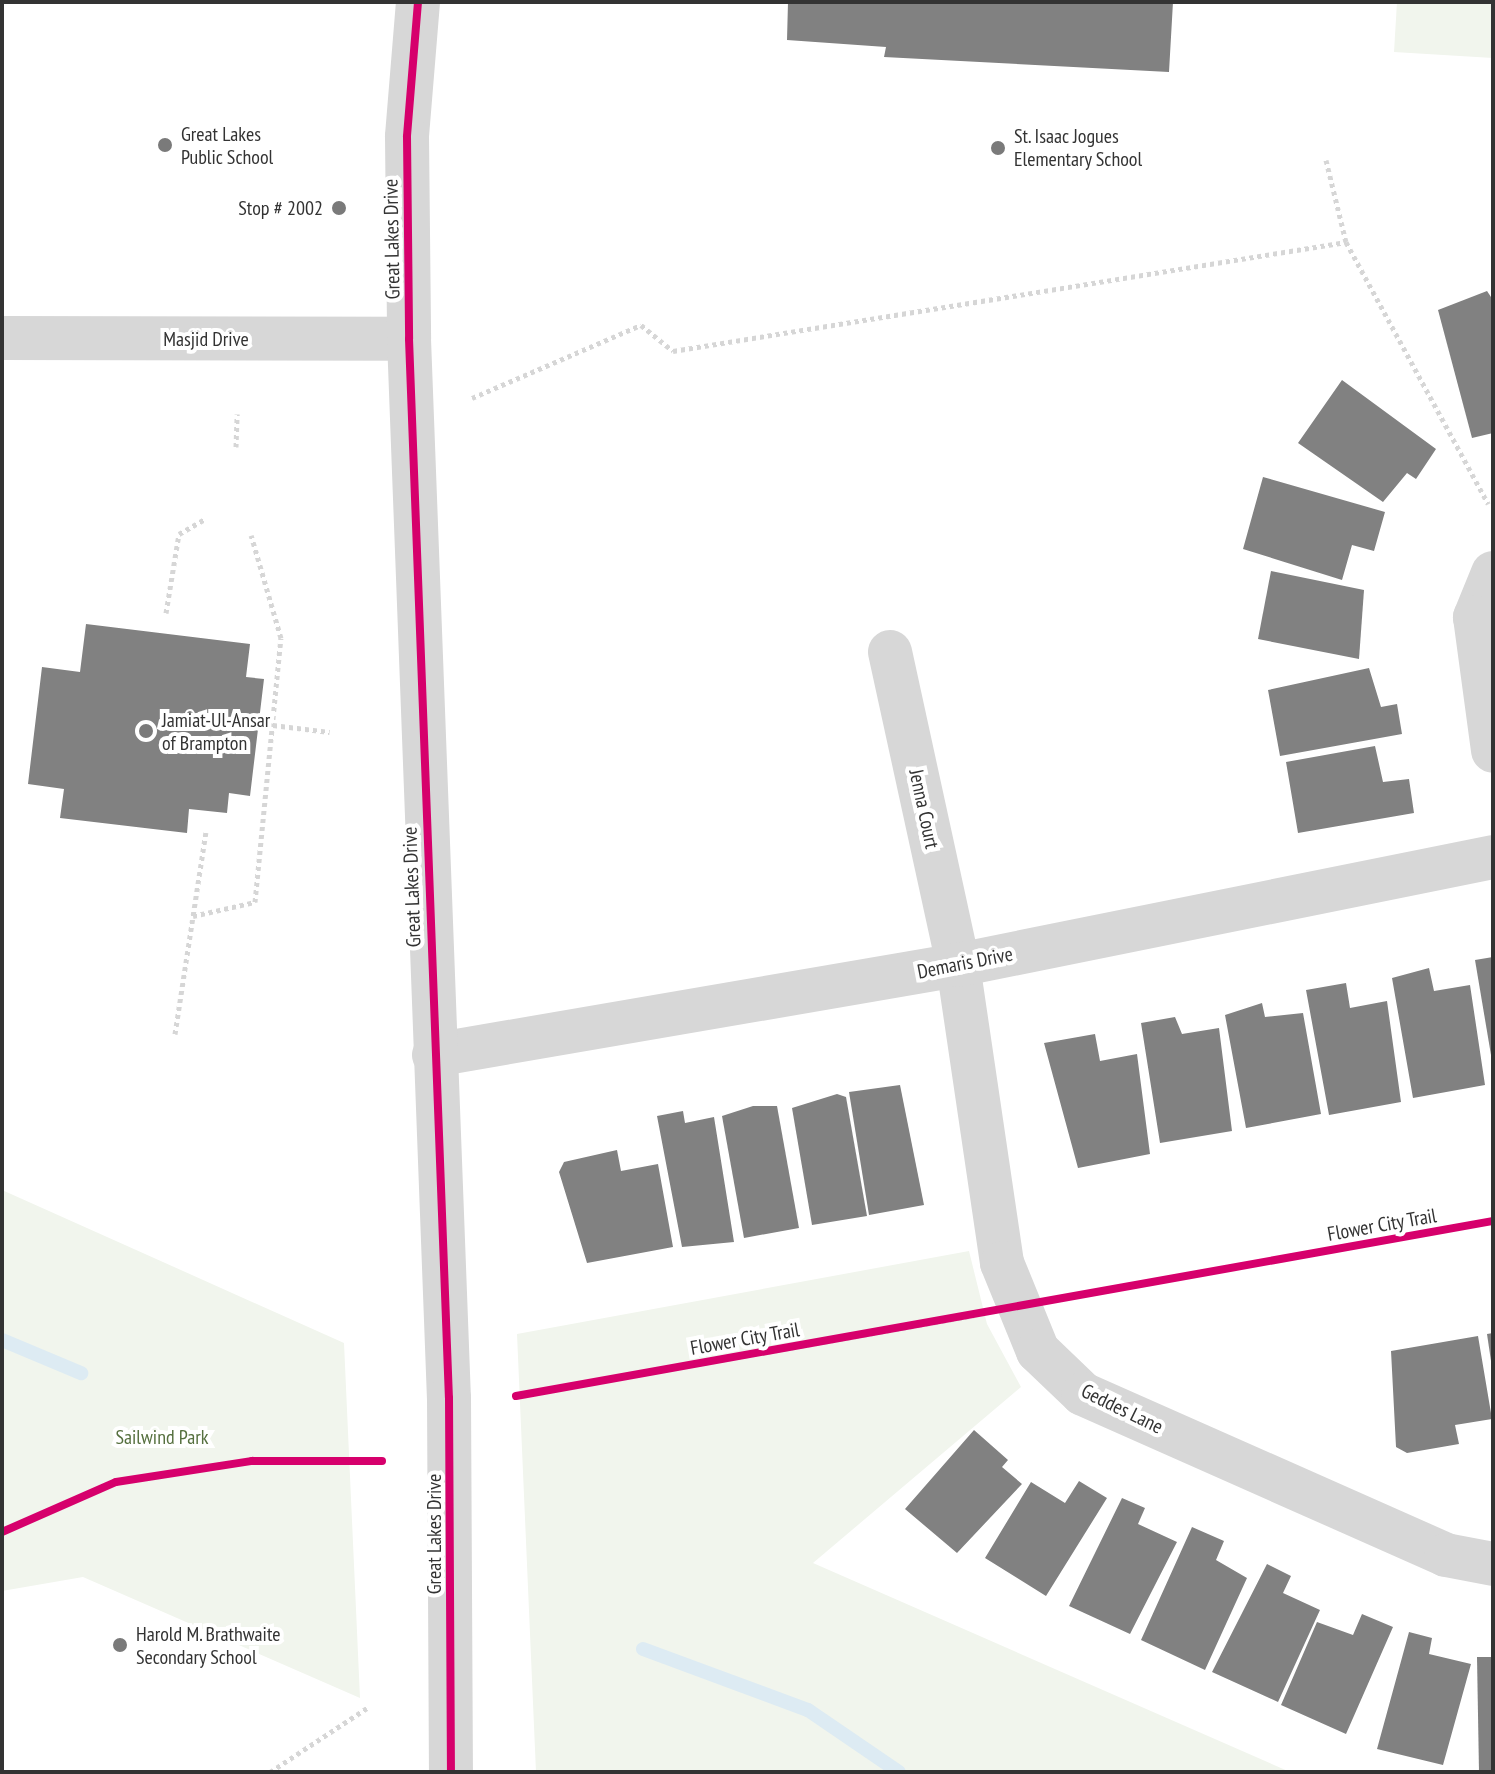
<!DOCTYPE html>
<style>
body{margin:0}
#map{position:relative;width:1495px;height:1774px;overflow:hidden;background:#fff;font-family:"PT Sans Narrow",sans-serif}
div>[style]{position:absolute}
.green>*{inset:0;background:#f1f5ed}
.stream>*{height:14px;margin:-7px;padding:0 7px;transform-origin:7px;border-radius:7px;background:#ddebf3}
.building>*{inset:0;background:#818181}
.path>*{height:5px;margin-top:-2.5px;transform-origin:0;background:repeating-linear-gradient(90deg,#d6d6d6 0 4px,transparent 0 8px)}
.minor>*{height:44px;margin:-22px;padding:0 22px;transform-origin:22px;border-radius:22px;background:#d7d7d7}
.tertiary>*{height:44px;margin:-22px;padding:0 22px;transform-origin:22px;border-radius:22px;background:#d7d7d7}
.cycleway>*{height:8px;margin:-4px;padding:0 4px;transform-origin:4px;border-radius:4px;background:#d6006c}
.dots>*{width:22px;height:22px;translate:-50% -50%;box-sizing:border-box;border:4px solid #fff;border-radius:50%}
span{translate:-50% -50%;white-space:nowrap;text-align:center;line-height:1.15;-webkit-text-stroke:8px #fff;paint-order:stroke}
.poi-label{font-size:20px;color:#333}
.left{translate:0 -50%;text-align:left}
.right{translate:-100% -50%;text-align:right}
.street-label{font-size:20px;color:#333}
.park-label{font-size:20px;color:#56703f}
.frame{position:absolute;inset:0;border:4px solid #333;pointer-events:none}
</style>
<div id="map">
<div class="green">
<i style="clip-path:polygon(1397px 2px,1493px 2px,1493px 58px,1394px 52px)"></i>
<i style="clip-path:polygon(2px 1190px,344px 1343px,360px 1698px,83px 1577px,2px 1591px)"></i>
<i style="clip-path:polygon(969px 1251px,987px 1324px,1021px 1387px,813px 1563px,1290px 1772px,536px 1772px,517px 1334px)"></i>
</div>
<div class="stream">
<i style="left:2px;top:1340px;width:86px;rotate:22.7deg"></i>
<i style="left:643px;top:1649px;width:176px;rotate:20.3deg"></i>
<i style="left:808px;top:1710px;width:110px;rotate:34.3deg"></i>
</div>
<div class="building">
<i style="clip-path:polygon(788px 2px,1173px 2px,1169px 72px,884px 57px,886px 47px,787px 40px)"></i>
<i style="clip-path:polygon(1487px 291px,1493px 300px,1493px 433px,1472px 438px,1438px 310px)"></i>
<i style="clip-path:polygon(1342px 380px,1436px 449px,1416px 479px,1407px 473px,1383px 502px,1298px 443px)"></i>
<i style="clip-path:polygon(1263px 477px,1385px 512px,1374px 551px,1352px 545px,1342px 580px,1243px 549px)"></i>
<i style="clip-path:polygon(1271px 571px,1364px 590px,1359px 659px,1258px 639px)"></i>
<i style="clip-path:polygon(86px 624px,250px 644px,246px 677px,264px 679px,250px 796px,229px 793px,227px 813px,189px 809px,187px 833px,60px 818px,64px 789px,28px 784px,42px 667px,80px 672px)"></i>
<i style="clip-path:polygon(1369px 668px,1381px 707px,1397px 704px,1402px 734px,1280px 756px,1268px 690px)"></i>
<i style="clip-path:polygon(1375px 746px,1383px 782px,1409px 779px,1414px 813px,1298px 833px,1286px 762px)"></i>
<i style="clip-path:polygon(1493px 957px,1493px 1055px,1491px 1055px,1475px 960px)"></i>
<i style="clip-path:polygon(1429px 968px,1434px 991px,1470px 985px,1485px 1085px,1413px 1098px,1392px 978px)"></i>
<i style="clip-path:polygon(1346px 983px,1350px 1008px,1387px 1001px,1401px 1102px,1329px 1115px,1306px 990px)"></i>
<i style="clip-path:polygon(1262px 1003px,1265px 1017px,1303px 1013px,1321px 1114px,1246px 1128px,1225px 1015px)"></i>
<i style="clip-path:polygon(1175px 1017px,1182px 1034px,1219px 1028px,1232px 1131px,1160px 1143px,1141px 1023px)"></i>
<i style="clip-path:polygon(1095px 1034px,1100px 1061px,1137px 1054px,1150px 1154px,1078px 1168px,1044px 1043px)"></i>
<i style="clip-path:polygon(900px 1085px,924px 1205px,869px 1215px,849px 1092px)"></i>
<i style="clip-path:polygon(837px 1094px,846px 1097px,867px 1216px,812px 1225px,792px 1108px)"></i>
<i style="clip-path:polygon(753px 1106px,777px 1106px,799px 1228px,744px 1238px,722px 1116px)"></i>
<i style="clip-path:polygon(683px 1111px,685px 1123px,714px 1117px,734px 1242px,682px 1247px,657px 1116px)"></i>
<i style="clip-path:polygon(617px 1150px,621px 1171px,658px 1164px,673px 1247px,587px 1263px,559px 1172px,564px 1162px)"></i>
<i style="clip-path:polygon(1493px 1333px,1493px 1361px,1491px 1361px,1487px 1334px)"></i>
<i style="clip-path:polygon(1478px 1336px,1492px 1419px,1455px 1425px,1459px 1444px,1407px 1453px,1396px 1447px,1391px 1351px)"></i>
<i style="clip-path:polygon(974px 1430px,1008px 1460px,1002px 1467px,1022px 1484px,957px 1553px,905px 1509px)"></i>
<i style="clip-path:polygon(1079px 1481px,1107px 1498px,1046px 1596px,985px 1558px,1031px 1482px,1065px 1503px)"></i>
<i style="clip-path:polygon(1122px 1498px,1145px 1508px,1138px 1524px,1177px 1542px,1130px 1634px,1069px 1606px)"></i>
<i style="clip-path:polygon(1192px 1527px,1224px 1541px,1216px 1560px,1247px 1578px,1205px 1670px,1141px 1640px)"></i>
<i style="clip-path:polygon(1267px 1564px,1291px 1576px,1283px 1593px,1320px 1610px,1278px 1702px,1212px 1672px)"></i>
<i style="clip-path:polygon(1362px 1614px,1393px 1627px,1346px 1734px,1281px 1705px,1317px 1622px,1353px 1635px)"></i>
<i style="clip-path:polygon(1409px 1632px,1432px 1638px,1429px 1654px,1471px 1664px,1443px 1765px,1377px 1749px)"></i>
<i style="clip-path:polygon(1477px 1657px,1493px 1657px,1493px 1772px,1479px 1772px)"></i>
</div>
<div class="path">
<i style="left:1326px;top:160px;width:84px;rotate:76.3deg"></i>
<i style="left:1346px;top:242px;width:298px;rotate:61.5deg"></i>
<i style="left:472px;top:398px;width:184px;rotate:-23.4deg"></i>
<i style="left:641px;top:325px;width:41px;rotate:39.1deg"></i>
<i style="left:673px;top:351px;width:682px;rotate:-9.2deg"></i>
<i style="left:236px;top:447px;width:33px;rotate:-88deg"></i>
<i style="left:166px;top:613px;width:80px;rotate:-80.7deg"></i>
<i style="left:179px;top:534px;width:30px;rotate:-30deg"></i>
<i style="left:273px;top:725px;width:57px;rotate:7deg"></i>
<i style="left:193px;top:916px;width:64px;rotate:-12.7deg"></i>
<i style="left:255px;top:902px;width:265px;rotate:-84.4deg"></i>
<i style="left:281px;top:638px;width:107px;rotate:-106.2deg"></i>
<i style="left:175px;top:1034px;width:204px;rotate:-81.3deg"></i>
<i style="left:1065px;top:1298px;width:435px;rotate:-10.2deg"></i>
<i style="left:516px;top:1396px;width:465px;rotate:-10deg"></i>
<i style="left:270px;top:1772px;width:116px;rotate:-33.4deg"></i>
</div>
<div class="minor">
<i style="left:2px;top:338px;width:407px;rotate:0.1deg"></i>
<i style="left:1493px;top:573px;width:48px;rotate:112.2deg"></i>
<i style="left:1475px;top:617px;width:135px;rotate:82.3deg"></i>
<i style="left:890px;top:652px;width:320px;rotate:77.7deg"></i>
<i style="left:958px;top:965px;width:301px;rotate:81.6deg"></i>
<i style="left:1002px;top:1263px;width:95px;rotate:67.8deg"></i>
<i style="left:1038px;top:1351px;width:62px;rotate:43.7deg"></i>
<i style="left:1083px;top:1394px;width:397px;rotate:23.9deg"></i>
<i style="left:1446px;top:1555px;width:48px;rotate:10.8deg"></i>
<i style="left:434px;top:1055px;width:532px;rotate:-9.75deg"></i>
<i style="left:958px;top:965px;width:546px;rotate:-11.41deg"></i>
</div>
<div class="tertiary">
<i style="left:418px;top:2px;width:135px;rotate:94.7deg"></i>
<i style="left:407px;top:137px;width:202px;rotate:89.4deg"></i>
<i style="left:409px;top:339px;width:1060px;rotate:87.84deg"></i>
<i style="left:449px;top:1398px;width:374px;rotate:89.7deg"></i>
</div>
<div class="cycleway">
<i style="left:418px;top:2px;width:135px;rotate:94.7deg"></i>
<i style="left:407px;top:137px;width:202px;rotate:89.4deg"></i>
<i style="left:409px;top:339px;width:1060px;rotate:87.84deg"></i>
<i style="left:449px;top:1398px;width:374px;rotate:89.7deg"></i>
<i style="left:516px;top:1396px;width:993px;rotate:-10.16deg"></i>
<i style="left:2px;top:1532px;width:124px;rotate:-23.7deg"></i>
<i style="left:116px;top:1482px;width:138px;rotate:-8.8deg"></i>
<i style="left:252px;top:1461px;width:130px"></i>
</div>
<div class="dots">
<i style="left:165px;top:145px;background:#7a7a7a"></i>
<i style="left:998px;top:148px;background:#7a7a7a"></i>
<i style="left:339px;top:208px;background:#7a7a7a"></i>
<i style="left:146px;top:731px;background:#7a7a7a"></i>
<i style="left:120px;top:1645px;background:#7a7a7a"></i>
</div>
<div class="poi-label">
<span class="left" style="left:181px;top:146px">Great Lakes<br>Public School</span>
<span class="left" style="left:1014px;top:148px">St. Isaac Jogues<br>Elementary School</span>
<span class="right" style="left:323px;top:208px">Stop # 2002</span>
<span class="left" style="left:162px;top:732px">Jamiat-Ul-Ansar<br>of Brampton</span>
<span class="left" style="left:136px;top:1646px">Harold M. Brathwaite<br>Secondary School</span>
</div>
<div class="street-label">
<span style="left:392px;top:239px;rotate:-91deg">Great Lakes Drive</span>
<span style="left:206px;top:339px">Masjid Drive</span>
<span style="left:924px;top:809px;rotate:78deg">Jenna Court</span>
<span style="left:412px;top:887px;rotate:-92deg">Great Lakes Drive</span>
<span style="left:965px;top:963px;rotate:-11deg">Demaris Drive</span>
<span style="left:1382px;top:1225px;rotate:-10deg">Flower City Trail</span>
<span style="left:745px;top:1339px;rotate:-10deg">Flower City Trail</span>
<span style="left:1122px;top:1409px;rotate:26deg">Geddes Lane</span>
<span style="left:434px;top:1534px;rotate:-90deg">Great Lakes Drive</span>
</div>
<div class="park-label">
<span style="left:162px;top:1437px">Sailwind Park</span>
</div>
<div class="frame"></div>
</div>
